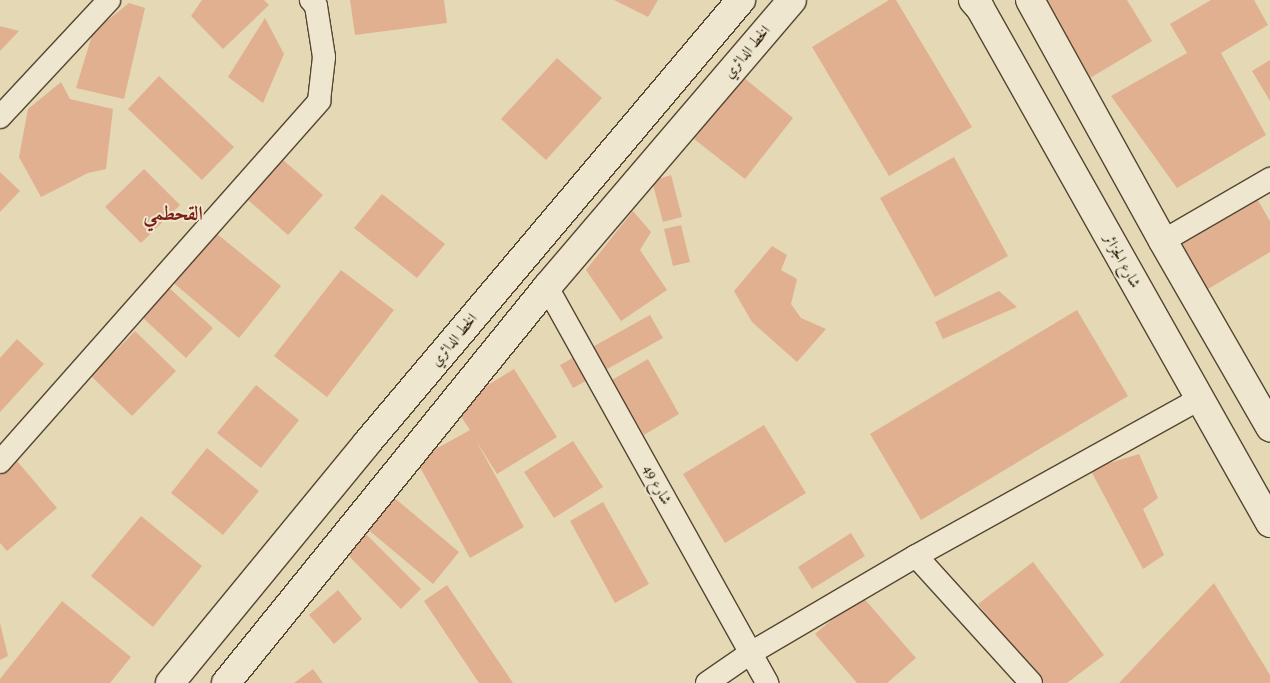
<!DOCTYPE html>
<meta charset="utf-8">
<style>
body{margin:0}
#map{position:relative;width:1270px;height:683px;overflow:hidden;background:#e5d8b5;font-family:Alegreya,Amiri,serif}
div>[style]{position:absolute}
.building>*{inset:0;background:#e1b091}
.roads{filter:drop-shadow(1px 0 #554632) drop-shadow(-1px 0 #554632) drop-shadow(0 1px #554632) drop-shadow(0 -1px #554632)}
.minor>*{height:22px;margin:-11px;padding:0 11px;transform-origin:11px;border-radius:11px;background:#eee6cf}
.secondary>*{height:28px;margin:-14px;padding:0 14px;transform-origin:14px;border-radius:14px;background:#eee6cf}
span{translate:-50% -50%;white-space:nowrap;text-align:center;line-height:1.15;-webkit-text-stroke:4px #eee6cf;paint-order:stroke}
.street-label{font-size:15px;color:#251606}
.district-label{font-size:20px;color:#7a1f14;font-weight:700}
</style>
<div id="map">
<div class="building">
<i style="clip-path:polygon(202px 0,264px 0,269px 5px,223px 49px,191px 16px)"></i>
<i style="clip-path:polygon(350px 0,444px 0,447px 23px,355px 35px)"></i>
<i style="clip-path:polygon(614px 0,658px 0,648px 17px)"></i>
<i style="clip-path:polygon(889px 0,896px 0,972px 127px,889px 176px,812px 47px)"></i>
<i style="clip-path:polygon(1044px 0,1127px 0,1152px 41px,1090px 78px)"></i>
<i style="clip-path:polygon(1211px 0,1254px 0,1268px 25px,1221px 53px,1266px 135px,1177px 188px,1111px 96px,1187px 53px,1170px 24px)"></i>
<i style="clip-path:polygon(129px 3px,145px 8px,124px 99px,76px 88px,93px 32px)"></i>
<i style="clip-path:polygon(265px 18px,284px 54px,263px 103px,228px 77px)"></i>
<i style="clip-path:polygon(0 26px,19px 31px,0 51px)"></i>
<i style="clip-path:polygon(557px 58px,602px 98px,546px 160px,501px 119px)"></i>
<i style="clip-path:polygon(1270px 60px,1270px 101px,1252px 71px)"></i>
<i style="clip-path:polygon(159px 76px,234px 147px,202px 180px,128px 109px)"></i>
<i style="clip-path:polygon(743px 77px,793px 118px,745px 179px,694px 139px)"></i>
<i style="clip-path:polygon(61px 82px,70px 99px,113px 109px,106px 169px,88px 173px,41px 197px,19px 157px,28px 109px)"></i>
<i style="clip-path:polygon(954px 157px,1008px 256px,935px 297px,880px 198px)"></i>
<i style="clip-path:polygon(282px 159px,323px 195px,288px 235px,247px 199px)"></i>
<i style="clip-path:polygon(144px 169px,180px 205px,141px 243px,105px 207px)"></i>
<i style="clip-path:polygon(0 172px,20px 191px,0 212px)"></i>
<i style="clip-path:polygon(671px 175px,682px 217px,663px 222px,652px 181px)"></i>
<i style="clip-path:polygon(382px 194px,445px 244px,417px 278px,354px 228px)"></i>
<i style="clip-path:polygon(1257px 199px,1270px 221px,1270px 252px,1203px 292px,1176px 247px)"></i>
<i style="clip-path:polygon(633px 211px,651px 232px,640px 250px,667px 290px,621px 321px,586px 270px)"></i>
<i style="clip-path:polygon(681px 225px,690px 262px,673px 266px,664px 229px)"></i>
<i style="clip-path:polygon(211px 229px,281px 286px,239px 338px,170px 280px)"></i>
<i style="clip-path:polygon(772px 246px,787px 255px,781px 270px,797px 279px,791px 304px,801px 318px,826px 329px,797px 362px,752px 322px,734px 291px)"></i>
<i style="clip-path:polygon(341px 270px,394px 310px,327px 397px,274px 356px)"></i>
<i style="clip-path:polygon(167px 286px,213px 328px,186px 358px,141px 316px)"></i>
<i style="clip-path:polygon(999px 291px,1017px 307px,943px 339px,935px 322px)"></i>
<i style="clip-path:polygon(1077px 310px,1128px 396px,921px 520px,870px 434px)"></i>
<i style="clip-path:polygon(650px 315px,663px 338px,573px 388px,560px 365px)"></i>
<i style="clip-path:polygon(135px 331px,176px 371px,132px 416px,91px 376px)"></i>
<i style="clip-path:polygon(17px 339px,44px 364px,0 412px,0 358px)"></i>
<i style="clip-path:polygon(648px 359px,679px 414px,644px 435px,612px 380px)"></i>
<i style="clip-path:polygon(514px 369px,557px 437px,497px 474px,475px 439px,524px 527px,470px 558px,416px 460px,470px 430px,454px 406px)"></i>
<i style="clip-path:polygon(256px 385px,299px 420px,261px 468px,217px 433px)"></i>
<i style="clip-path:polygon(764px 425px,806px 493px,725px 543px,683px 474px)"></i>
<i style="clip-path:polygon(573px 441px,603px 487px,554px 518px,524px 472px)"></i>
<i style="clip-path:polygon(207px 448px,259px 491px,223px 535px,171px 493px)"></i>
<i style="clip-path:polygon(1139px 454px,1158px 498px,1143px 509px,1164px 555px,1143px 569px,1090px 469px)"></i>
<i style="clip-path:polygon(17px 461px,57px 508px,7px 551px,0 543px,0 475px)"></i>
<i style="clip-path:polygon(391px 495px,459px 552px,433px 584px,365px 527px)"></i>
<i style="clip-path:polygon(603px 502px,649px 584px,615px 603px,570px 521px)"></i>
<i style="clip-path:polygon(141px 516px,202px 566px,153px 627px,91px 576px)"></i>
<i style="clip-path:polygon(851px 533px,865px 556px,812px 589px,798px 567px)"></i>
<i style="clip-path:polygon(366px 534px,421px 589px,401px 609px,346px 553px)"></i>
<i style="clip-path:polygon(1033px 562px,1104px 655px,1067px 683px,1038px 683px,978px 604px)"></i>
<i style="clip-path:polygon(1214px 583px,1270px 675px,1270px 683px,1119px 683px)"></i>
<i style="clip-path:polygon(447px 585px,513px 683px,479px 683px,424px 601px)"></i>
<i style="clip-path:polygon(338px 590px,362px 619px,334px 644px,309px 615px)"></i>
<i style="clip-path:polygon(861px 595px,916px 658px,887px 683px,857px 683px,815px 634px)"></i>
<i style="clip-path:polygon(62px 601px,131px 657px,110px 683px,0 683px,0 679px)"></i>
<i style="clip-path:polygon(0 623px,8px 656px,0 660px)"></i>
<i style="clip-path:polygon(313px 669px,323px 683px,294px 683px)"></i>
</div>
<div class="roads">
<div class="minor">
<i style="left:0;top:117px;width:160px;rotate:-47deg"></i>
<i style="left:1163px;top:241px;width:124px;rotate:-30.1deg"></i>
<i style="left:547px;top:287px;width:453px;rotate:60.9deg"></i>
<i style="left:0;top:462px;width:482px;rotate:-48.5deg"></i>
<i style="left:319px;top:101px;width:44px;rotate:-83.5deg"></i>
<i style="left:324px;top:57px;width:52px;rotate:-98.9deg"></i>
<i style="left:316px;top:6px;width:8px;rotate:-130deg"></i>
<i style="left:916px;top:556px;width:171px;rotate:47.8deg"></i>
<i style="left:707px;top:683px;width:51px;rotate:-34.6deg"></i>
<i style="left:749px;top:654px;width:194px;rotate:-30.4deg"></i>
<i style="left:916px;top:556px;width:324px;rotate:-29deg"></i>
</div>
<div class="secondary">
<i style="left:973px;top:0;width:11px;rotate:49deg"></i>
<i style="left:980px;top:8px;width:591px;rotate:60.62deg"></i>
<i style="left:1030px;top:0;width:275px;rotate:61.1deg"></i>
<i style="left:1163px;top:241px;width:215px;rotate:60.1deg"></i>
<i style="left:170px;top:683px;width:310px;rotate:-50.6deg"></i>
<i style="left:367px;top:443px;width:580px;rotate:-49.83deg"></i>
<i style="left:226px;top:683px;width:510px;rotate:-50.97deg"></i>
<i style="left:547px;top:287px;width:377px;rotate:-49.5deg"></i>
</div>
</div>
<div class="street-label">
<span style="left:747px;top:52px;rotate:-50deg">الخط الدائري</span>
<span style="left:1122px;top:261px;rotate:61deg">شارع الجزائر</span>
<span style="left:454px;top:340px;rotate:-50deg">الخط الدائري</span>
<span style="left:657px;top:485px;rotate:61deg">شارع 49</span>
</div>
<div class="district-label">
<span style="left:173px;top:213px">القحطمي</span>
</div>
</div>
